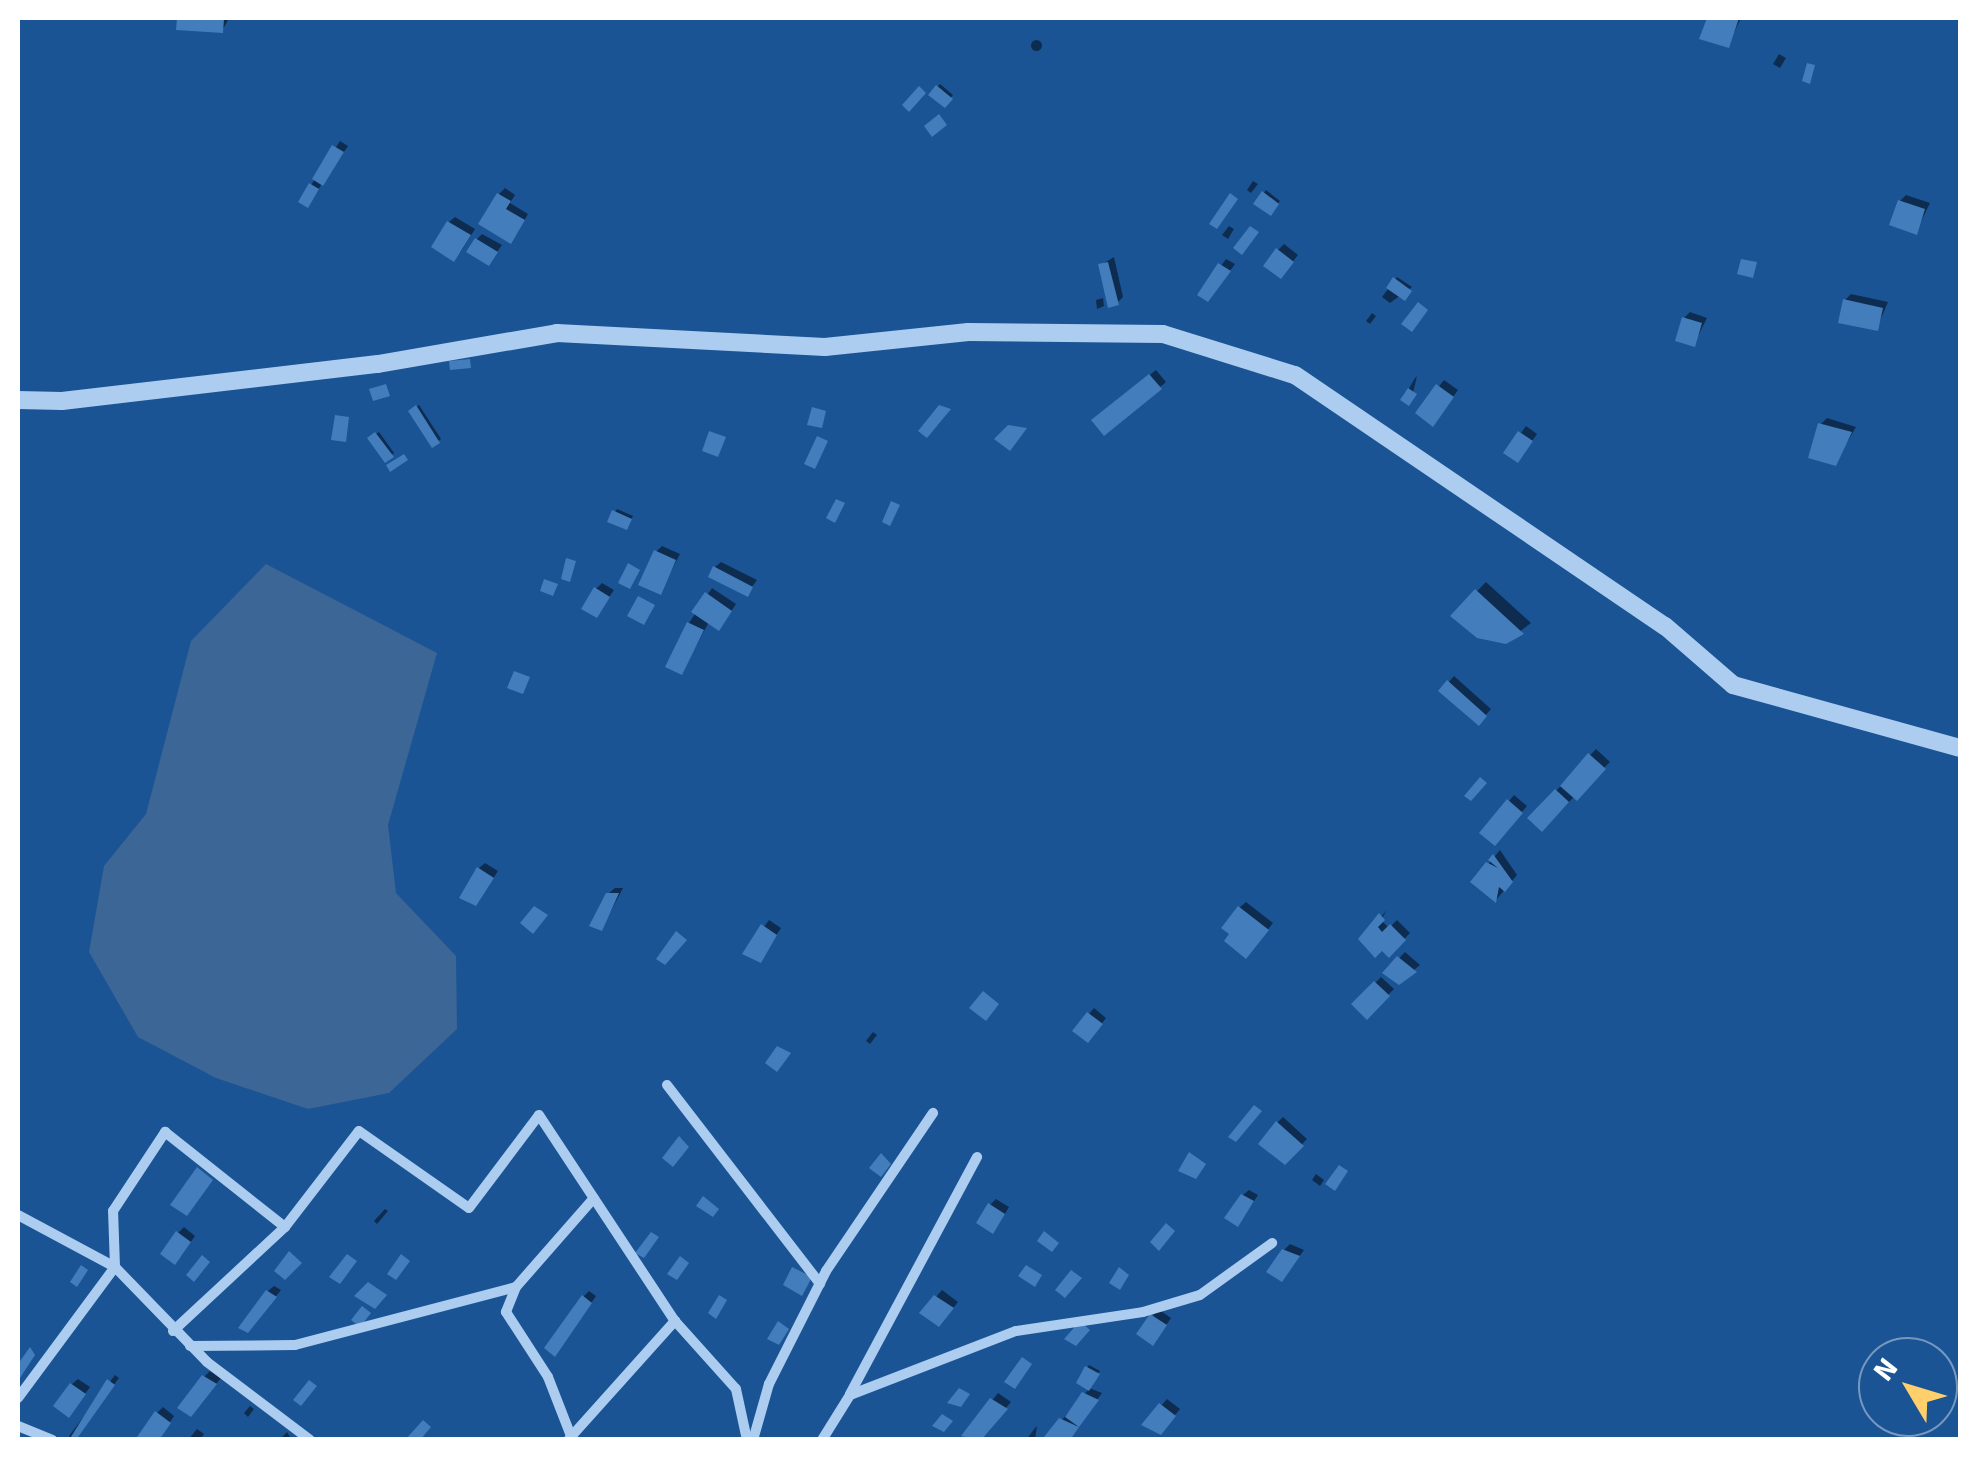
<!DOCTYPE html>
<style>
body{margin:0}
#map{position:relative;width:1978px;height:1457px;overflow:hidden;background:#1a5495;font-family:Signika,sans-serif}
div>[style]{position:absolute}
.water>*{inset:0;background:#3c6695}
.shadow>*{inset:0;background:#0007}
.round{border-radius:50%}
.building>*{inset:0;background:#437dbc}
.minor>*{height:10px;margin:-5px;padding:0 5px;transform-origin:5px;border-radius:5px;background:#accdf0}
.tertiary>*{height:18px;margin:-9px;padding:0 9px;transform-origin:9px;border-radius:9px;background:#accdf0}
span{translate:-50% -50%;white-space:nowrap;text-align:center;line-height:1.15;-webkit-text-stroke:9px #1a5495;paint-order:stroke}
.frame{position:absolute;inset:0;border:20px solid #fff;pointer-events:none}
.north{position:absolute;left:1858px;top:1337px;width:100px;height:100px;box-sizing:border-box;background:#1a5495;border:2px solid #7698bf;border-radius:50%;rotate:308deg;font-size:28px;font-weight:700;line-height:40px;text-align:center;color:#fff}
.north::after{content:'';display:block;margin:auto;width:35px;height:45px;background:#ffcf6b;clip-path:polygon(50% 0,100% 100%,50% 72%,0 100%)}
</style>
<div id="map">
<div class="water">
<i style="clip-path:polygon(266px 564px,437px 653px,388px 825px,396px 893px,456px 956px,457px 1029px,389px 1093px,308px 1109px,216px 1078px,138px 1037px,89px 952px,104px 866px,146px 814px,191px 641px)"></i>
</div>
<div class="shadow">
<i style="clip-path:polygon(180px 18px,229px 18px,222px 31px,179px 28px)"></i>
<i style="clip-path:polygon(1709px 18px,1741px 18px,1728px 45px,1703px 37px)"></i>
<i class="round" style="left:1030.5px;top:39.5px;width:11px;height:11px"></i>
<i style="clip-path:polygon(1779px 54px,1786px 58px,1780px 68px,1773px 64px)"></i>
<i style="clip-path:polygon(940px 84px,953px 95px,944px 105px,932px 94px)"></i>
<i style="clip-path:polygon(340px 141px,348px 146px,309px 203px,311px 185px)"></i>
<i style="clip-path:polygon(1253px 181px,1258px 184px,1251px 193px,1247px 190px)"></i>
<i style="clip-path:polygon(505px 188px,515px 195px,510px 203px,528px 214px,516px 235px,499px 194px)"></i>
<i style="clip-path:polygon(1266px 190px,1280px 201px,1270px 213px,1256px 204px)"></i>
<i style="clip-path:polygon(1906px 195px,1930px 203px,1916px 232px,1900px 201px)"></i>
<i style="clip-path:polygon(455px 217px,475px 229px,460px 253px,449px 222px)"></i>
<i style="clip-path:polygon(1229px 226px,1234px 229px,1228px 239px,1222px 235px)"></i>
<i style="clip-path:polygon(482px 234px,502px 245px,489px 263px,477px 239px)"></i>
<i style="clip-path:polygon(1284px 244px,1298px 255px,1286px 270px,1278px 250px)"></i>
<i style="clip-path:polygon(1114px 257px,1123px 297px,1117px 303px,1101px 265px)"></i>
<i style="clip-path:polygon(1226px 259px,1235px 264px,1214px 293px,1200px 294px)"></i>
<i style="clip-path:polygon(1397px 277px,1412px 287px,1390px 303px,1382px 297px)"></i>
<i style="clip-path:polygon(1851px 294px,1888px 302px,1877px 328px,1845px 300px)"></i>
<i style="clip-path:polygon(1103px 298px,1104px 306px,1097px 309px,1096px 300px)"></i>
<i style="clip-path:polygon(1690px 312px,1707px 318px,1694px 344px,1684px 318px)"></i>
<i style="clip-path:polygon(1372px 313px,1376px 316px,1370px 324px,1366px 321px)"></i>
<i style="clip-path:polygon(1156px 370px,1166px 382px,1160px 387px,1100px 415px)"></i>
<i style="clip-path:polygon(1417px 376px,1411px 401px,1403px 399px,1415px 378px)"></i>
<i style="clip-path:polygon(1444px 380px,1458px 390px,1438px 418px,1418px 413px)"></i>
<i style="clip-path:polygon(419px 405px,441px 439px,438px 441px,411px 411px)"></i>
<i style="clip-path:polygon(1827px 418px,1856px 427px,1835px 463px,1821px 424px)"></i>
<i style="clip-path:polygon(1526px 426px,1537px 434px,1523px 454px,1507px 452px)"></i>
<i style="clip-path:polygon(379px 432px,394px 453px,386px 460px,370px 438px)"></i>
<i style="clip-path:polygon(617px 509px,633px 516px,628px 525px,610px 521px)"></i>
<i style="clip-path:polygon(662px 546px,680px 554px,660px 592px,656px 552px)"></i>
<i style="clip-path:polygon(721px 562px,757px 580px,747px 594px,715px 567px)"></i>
<i style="clip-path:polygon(1486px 582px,1531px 623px,1506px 642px,1453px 616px)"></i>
<i style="clip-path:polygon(602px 583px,614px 590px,597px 615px,596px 589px)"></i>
<i style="clip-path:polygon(712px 588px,736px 604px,724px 622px,709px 622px,682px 672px,689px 623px)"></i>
<i style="clip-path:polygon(1454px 676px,1491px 709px,1479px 723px,1441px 691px)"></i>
<i style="clip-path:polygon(1596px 749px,1610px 762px,1542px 828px,1556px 791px)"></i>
<i style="clip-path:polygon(1514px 795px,1527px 806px,1501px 837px,1509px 801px)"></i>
<i style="clip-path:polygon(1500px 850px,1517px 875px,1496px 900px,1473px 882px)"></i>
<i style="clip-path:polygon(485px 863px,498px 871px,481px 897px,479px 868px)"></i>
<i style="clip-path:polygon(615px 888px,623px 888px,602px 928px,608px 894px)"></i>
<i style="clip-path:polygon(1246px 902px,1273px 923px,1252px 950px,1240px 907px)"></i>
<i style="clip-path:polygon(1387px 910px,1381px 920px,1389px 928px,1397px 920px,1410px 933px,1389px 955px,1362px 939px)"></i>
<i style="clip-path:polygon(769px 920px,781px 928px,760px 960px,745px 953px)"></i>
<i style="clip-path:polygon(1405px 952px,1420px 965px,1399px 982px,1386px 972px)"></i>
<i style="clip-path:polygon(1381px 977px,1394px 989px,1367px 1016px,1355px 1004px)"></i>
<i style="clip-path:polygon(1094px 1008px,1106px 1018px,1094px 1034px,1089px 1014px)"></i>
<i style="clip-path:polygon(873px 1032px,877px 1035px,870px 1044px,866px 1041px)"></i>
<i style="clip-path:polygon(1283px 1117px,1307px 1139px,1285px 1162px,1277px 1123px)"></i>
<i style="clip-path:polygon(1316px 1174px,1324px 1180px,1320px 1186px,1312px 1180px)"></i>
<i style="clip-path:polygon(1249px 1190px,1258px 1195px,1243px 1218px,1243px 1195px)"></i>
<i style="clip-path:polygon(996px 1199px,1009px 1207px,998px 1225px,990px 1205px)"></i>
<i style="clip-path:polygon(385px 1209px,388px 1211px,377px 1224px,374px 1221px)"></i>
<i style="clip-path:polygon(184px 1227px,195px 1236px,181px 1256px,178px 1233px)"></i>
<i style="clip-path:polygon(1290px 1244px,1304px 1250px,1287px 1273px,1284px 1250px)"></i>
<i style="clip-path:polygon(274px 1286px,281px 1290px,254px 1324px,268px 1291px)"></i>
<i style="clip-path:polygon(942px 1290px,958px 1302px,945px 1318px,923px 1312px)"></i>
<i style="clip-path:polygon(589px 1291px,596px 1296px,560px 1348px,584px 1296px)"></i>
<i style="clip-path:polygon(1158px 1309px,1171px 1318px,1158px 1337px,1140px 1333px)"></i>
<i style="clip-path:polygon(1089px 1365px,1100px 1371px,1089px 1388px,1102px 1393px,1068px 1440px,1054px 1440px,1048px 1436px,1090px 1388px,1080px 1382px)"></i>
<i style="clip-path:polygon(210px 1371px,221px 1378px,196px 1408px,204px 1377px)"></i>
<i style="clip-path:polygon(115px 1375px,119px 1378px,73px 1440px,69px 1436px)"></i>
<i style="clip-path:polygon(78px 1379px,90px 1387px,74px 1409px,72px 1384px)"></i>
<i style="clip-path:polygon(998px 1393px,1011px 1402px,978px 1440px,965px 1436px)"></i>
<i style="clip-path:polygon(1167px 1399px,1180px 1409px,1166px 1426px,1145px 1424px)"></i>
<i style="clip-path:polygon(250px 1406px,254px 1409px,248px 1417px,244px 1413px)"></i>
<i style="clip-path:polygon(163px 1407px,174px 1416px,158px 1440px,157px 1413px)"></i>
<i style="clip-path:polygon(1037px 1426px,1035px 1440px,1026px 1440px,1035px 1428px)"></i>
<i style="clip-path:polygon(197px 1429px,204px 1434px,200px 1440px,188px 1440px)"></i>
<i style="clip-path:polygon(287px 1432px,292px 1440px,280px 1440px,281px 1438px)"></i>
</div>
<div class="building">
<i style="clip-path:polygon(177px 18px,224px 19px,223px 33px,176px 30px)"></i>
<i style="clip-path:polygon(1707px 18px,1739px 18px,1729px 48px,1699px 39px)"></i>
<i style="clip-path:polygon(1807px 63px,1815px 65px,1810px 84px,1802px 81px)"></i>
<i style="clip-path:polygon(936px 85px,953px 99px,945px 108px,928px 95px)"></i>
<i style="clip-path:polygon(919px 86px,926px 93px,909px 112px,902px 105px)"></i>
<i style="clip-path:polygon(939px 114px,947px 125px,932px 137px,924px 126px)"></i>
<i style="clip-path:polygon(332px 145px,344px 152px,323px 186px,312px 179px)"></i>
<i style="clip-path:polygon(309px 183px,319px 189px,308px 208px,298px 202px)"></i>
<i style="clip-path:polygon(1262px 191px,1279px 204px,1271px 216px,1253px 204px)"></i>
<i style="clip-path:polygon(497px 193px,511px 201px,506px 209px,525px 220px,511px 244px,478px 224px)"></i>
<i style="clip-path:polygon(1230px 193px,1238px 199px,1217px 229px,1209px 224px)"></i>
<i style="clip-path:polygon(1898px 200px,1925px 209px,1917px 235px,1889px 225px)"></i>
<i style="clip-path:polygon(447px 221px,471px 235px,454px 262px,431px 247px)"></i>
<i style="clip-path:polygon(1250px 226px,1259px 232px,1242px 255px,1233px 248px)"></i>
<i style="clip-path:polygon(475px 238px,498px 252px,489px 266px,466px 252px)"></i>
<i style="clip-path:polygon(1276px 248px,1294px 262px,1281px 279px,1263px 266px)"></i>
<i style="clip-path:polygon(1741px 259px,1757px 262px,1753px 278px,1737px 274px)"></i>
<i style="clip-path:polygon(1108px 262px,1119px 305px,1108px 308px,1098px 264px)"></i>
<i style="clip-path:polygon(1218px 263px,1231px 271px,1208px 302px,1197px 295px)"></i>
<i style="clip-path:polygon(1393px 277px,1412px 291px,1405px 301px,1386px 288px)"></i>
<i style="clip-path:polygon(1843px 299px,1883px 308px,1878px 331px,1838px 323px)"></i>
<i style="clip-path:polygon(1418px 302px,1428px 310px,1412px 332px,1401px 324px)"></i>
<i style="clip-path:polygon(1682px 317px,1702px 323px,1695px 347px,1675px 341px)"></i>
<i style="clip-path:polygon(470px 359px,471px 368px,450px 370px,449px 361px)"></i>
<i style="clip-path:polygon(1149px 374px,1162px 389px,1104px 436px,1091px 420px)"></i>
<i style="clip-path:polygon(386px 384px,390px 396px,373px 401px,369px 389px)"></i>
<i style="clip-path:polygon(1436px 384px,1454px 397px,1433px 427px,1415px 413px)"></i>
<i style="clip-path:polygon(1408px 388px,1417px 394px,1409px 406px,1400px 400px)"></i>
<i style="clip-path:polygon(416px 405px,440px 443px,432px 448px,408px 411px)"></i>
<i style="clip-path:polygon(939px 405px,951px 409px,927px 438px,918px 431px)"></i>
<i style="clip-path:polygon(812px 407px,826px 411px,822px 428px,807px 425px)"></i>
<i style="clip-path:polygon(335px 415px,349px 417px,346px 442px,331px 440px)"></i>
<i style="clip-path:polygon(1818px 423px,1852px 432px,1836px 466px,1808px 458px)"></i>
<i style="clip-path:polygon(1008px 425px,1027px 428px,1010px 451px,994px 439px)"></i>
<i style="clip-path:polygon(709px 431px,726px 437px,718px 457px,702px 451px)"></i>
<i style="clip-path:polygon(1518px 431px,1533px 441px,1518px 463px,1503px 453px)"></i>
<i style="clip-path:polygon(375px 432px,394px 457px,385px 463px,367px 438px)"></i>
<i style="clip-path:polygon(817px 436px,828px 441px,815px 469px,804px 464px)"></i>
<i style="clip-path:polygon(404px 454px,408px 460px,390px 472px,386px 465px)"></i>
<i style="clip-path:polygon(836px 499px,845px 503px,835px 523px,826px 518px)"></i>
<i style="clip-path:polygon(891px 501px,900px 505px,890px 526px,882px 522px)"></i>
<i style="clip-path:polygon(612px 510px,632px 519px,627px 530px,607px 522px)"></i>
<i style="clip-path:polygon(654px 550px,676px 560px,661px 595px,638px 585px)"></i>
<i style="clip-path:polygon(566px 558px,576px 561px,570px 582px,561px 579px)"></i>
<i style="clip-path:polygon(628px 563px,640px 570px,630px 589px,618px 583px)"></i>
<i style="clip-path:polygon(713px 566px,753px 587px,748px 597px,708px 577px)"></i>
<i style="clip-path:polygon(544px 579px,558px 584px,553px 596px,540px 591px)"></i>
<i style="clip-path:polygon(594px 587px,610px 597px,597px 618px,581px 609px)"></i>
<i style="clip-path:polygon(1475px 589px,1524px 634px,1506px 644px,1477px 638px,1450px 616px)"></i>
<i style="clip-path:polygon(705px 592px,732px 611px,719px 631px,691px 612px)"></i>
<i style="clip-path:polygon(638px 596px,655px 605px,644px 625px,627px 616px)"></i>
<i style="clip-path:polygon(687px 622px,704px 630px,682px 675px,665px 667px)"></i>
<i style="clip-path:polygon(514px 671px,530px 677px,523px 694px,507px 688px)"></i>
<i style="clip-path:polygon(1447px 680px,1487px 716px,1479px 726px,1438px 691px)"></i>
<i style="clip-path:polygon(1588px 753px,1606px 769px,1577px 801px,1560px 786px)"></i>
<i style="clip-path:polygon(1480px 777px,1487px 783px,1471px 801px,1464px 796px)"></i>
<i style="clip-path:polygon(1555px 789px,1569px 802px,1542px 832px,1527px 818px)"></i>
<i style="clip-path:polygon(1507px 799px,1523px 813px,1495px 846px,1479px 833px)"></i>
<i style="clip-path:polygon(1493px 854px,1513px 882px,1505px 892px,1499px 887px,1496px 903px,1470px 882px,1486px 862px,1498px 868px,1488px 860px)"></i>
<i style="clip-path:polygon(477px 867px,494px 878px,476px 906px,459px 898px)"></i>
<i style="clip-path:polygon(606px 893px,619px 893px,602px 931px,589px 926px)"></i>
<i style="clip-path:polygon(534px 906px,548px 915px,533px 934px,520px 923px)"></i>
<i style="clip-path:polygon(1238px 906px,1269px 930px,1246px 959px,1224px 941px,1229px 934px,1221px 928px)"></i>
<i style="clip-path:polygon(1379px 913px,1385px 920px,1378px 927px,1382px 932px,1390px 924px,1406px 940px,1389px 958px,1382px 951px,1375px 958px,1358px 939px)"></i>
<i style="clip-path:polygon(761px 924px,777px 935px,761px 963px,742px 954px)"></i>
<i style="clip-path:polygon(676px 931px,687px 940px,665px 965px,656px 959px)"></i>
<i style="clip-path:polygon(1397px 956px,1417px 972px,1399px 985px,1382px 973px)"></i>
<i style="clip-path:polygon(1374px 981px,1390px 996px,1367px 1020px,1351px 1004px)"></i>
<i style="clip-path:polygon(983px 991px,999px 1004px,986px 1021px,969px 1008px)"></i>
<i style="clip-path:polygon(1087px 1012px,1103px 1024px,1088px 1043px,1072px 1031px)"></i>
<i style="clip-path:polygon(777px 1046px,791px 1053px,777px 1072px,765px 1063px)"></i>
<i style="clip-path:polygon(1254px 1105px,1262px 1111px,1236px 1142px,1228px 1137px)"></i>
<i style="clip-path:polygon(1276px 1121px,1304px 1146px,1285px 1165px,1258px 1144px)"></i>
<i style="clip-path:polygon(679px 1136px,689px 1147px,673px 1167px,662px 1158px)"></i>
<i style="clip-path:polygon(1189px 1152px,1206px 1164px,1196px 1179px,1178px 1171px)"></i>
<i style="clip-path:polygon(881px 1153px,891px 1164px,881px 1177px,869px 1168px)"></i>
<i style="clip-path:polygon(1339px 1165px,1348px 1171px,1335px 1191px,1325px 1184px)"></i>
<i style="clip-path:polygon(197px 1167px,213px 1180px,187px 1216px,170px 1205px)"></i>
<i style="clip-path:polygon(1241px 1194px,1254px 1201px,1238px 1227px,1224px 1218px)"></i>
<i style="clip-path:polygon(703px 1196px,719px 1209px,713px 1217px,696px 1206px)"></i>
<i style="clip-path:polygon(988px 1203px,1005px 1214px,993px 1234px,976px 1223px)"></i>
<i style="clip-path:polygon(1166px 1223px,1175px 1231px,1159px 1251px,1150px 1242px)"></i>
<i style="clip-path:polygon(176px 1231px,191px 1242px,175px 1265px,160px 1254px)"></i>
<i style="clip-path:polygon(1044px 1231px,1059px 1243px,1052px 1252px,1037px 1241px)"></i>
<i style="clip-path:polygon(651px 1232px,659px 1237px,644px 1258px,635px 1253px)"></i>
<i style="clip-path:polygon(1282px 1249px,1300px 1256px,1282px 1282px,1266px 1272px)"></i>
<i style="clip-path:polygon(289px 1251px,302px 1263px,285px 1280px,274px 1271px)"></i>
<i style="clip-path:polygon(347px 1254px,357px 1261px,340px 1284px,329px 1277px)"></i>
<i style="clip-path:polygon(401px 1254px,410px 1261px,396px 1280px,387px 1274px)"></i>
<i style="clip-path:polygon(202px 1255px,210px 1262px,194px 1282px,186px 1275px)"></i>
<i style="clip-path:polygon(680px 1256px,689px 1263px,677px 1280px,667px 1274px)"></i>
<i style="clip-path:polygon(81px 1265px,88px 1270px,77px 1287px,70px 1282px)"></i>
<i style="clip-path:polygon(1026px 1265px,1042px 1275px,1035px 1287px,1018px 1276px)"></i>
<i style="clip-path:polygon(792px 1267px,812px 1277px,802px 1296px,783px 1285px)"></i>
<i style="clip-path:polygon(1119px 1267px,1129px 1275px,1120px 1290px,1109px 1283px)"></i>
<i style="clip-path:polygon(1071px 1270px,1082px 1278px,1065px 1298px,1055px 1290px)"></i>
<i style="clip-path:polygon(368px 1282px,387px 1295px,375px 1309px,354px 1296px)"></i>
<i style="clip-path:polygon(266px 1290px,277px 1297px,248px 1333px,238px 1328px)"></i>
<i style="clip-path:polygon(582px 1295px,592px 1303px,555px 1357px,544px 1348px)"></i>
<i style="clip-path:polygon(719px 1295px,727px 1300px,716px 1319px,708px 1313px)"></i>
<i style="clip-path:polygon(934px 1295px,954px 1308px,939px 1327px,919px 1313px)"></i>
<i style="clip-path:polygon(362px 1306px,371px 1313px,360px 1327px,351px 1320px)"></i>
<i style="clip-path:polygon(1150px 1314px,1167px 1325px,1153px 1346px,1136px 1334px)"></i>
<i style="clip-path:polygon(778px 1321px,789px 1329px,779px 1345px,767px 1339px)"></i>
<i style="clip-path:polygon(1080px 1321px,1090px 1330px,1076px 1346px,1064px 1339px)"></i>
<i style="clip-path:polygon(30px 1347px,35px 1355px,18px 1381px,18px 1364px)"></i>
<i style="clip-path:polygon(1022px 1357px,1032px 1364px,1015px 1389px,1004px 1382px)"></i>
<i style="clip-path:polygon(1085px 1366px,1100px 1374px,1089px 1391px,1076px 1383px)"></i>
<i style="clip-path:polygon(202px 1375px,217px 1384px,191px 1417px,177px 1408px)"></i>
<i style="clip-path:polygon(107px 1379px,115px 1385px,76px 1440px,69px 1440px)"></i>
<i style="clip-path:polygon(309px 1380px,317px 1386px,301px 1406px,293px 1400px)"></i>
<i style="clip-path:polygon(70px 1383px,86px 1394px,69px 1418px,53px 1406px)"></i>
<i style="clip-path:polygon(959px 1388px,970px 1394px,961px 1407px,947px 1403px)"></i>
<i style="clip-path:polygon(1082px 1392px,1099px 1400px,1079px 1427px,1065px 1417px)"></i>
<i style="clip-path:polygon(990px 1398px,1008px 1409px,981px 1440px,961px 1436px)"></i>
<i style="clip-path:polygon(1159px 1403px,1176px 1416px,1161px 1435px,1141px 1425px)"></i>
<i style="clip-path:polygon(155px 1411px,171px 1423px,159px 1440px,135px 1440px)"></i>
<i style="clip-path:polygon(942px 1414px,953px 1421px,944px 1432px,932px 1426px)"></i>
<i style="clip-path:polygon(1059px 1418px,1079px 1427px,1070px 1440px,1044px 1437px)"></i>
<i style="clip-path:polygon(423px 1420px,431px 1427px,420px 1440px,405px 1440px)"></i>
</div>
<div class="minor">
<i style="left:667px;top:1085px;width:251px;rotate:52.4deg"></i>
<i style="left:18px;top:1215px;width:110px;rotate:28.2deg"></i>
<i style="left:115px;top:1267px;width:132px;rotate:45.9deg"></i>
<i style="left:207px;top:1362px;width:129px;rotate:37.1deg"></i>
<i style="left:516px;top:1287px;width:27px;rotate:112deg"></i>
<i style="left:506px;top:1312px;width:77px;rotate:57.1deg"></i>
<i style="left:548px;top:1377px;width:63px;rotate:68.7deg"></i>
<i style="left:173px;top:1331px;width:153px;rotate:-42.9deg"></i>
<i style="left:190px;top:1346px;width:105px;rotate:-0.5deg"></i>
<i style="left:295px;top:1345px;width:228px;rotate:-14.7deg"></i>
<i style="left:516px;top:1287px;width:118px;rotate:-48.8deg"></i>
<i style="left:850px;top:1394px;width:269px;rotate:-61.8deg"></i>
<i style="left:18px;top:1398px;width:163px;rotate:-53.5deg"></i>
<i style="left:115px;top:1267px;width:56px;rotate:-92deg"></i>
<i style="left:113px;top:1211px;width:95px;rotate:-56.6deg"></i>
<i style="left:165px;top:1132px;width:153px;rotate:38.4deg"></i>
<i style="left:285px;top:1227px;width:121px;rotate:-52.4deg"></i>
<i style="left:359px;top:1131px;width:134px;rotate:35deg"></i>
<i style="left:469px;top:1208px;width:116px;rotate:-53deg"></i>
<i style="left:539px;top:1115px;width:247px;rotate:56.6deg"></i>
<i style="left:675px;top:1321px;width:91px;rotate:48.1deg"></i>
<i style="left:736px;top:1389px;width:52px;rotate:77.8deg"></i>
<i style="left:18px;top:1426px;width:37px;rotate:22deg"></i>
<i style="left:569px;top:1439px;width:159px;rotate:-48.1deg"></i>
<i style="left:753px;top:1440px;width:58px;rotate:-74.1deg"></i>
<i style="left:769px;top:1384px;width:127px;rotate:-63.2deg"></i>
<i style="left:826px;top:1271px;width:191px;rotate:-55.9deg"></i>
<i style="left:822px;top:1440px;width:53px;rotate:-58.1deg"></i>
<i style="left:850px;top:1395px;width:178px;rotate:-21.1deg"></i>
<i style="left:1016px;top:1331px;width:128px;rotate:-8.5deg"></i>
<i style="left:1143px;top:1312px;width:59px;rotate:-16.6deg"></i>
<i style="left:1200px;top:1295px;width:89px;rotate:-35.8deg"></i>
</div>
<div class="tertiary">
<i style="left:18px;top:400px;width:44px;rotate:1.3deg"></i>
<i style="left:62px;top:401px;width:318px;rotate:-6.7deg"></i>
<i style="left:378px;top:364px;width:182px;rotate:-9.8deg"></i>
<i style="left:557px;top:333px;width:268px;rotate:3deg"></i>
<i style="left:825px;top:347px;width:144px;rotate:-6deg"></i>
<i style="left:968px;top:332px;width:195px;rotate:0.6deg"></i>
<i style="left:1163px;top:334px;width:138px;rotate:17.3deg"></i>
<i style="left:1295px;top:375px;width:447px;rotate:34.2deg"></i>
<i style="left:1665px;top:626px;width:90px;rotate:40.9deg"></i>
<i style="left:1733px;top:685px;width:236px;rotate:15.5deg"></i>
</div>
<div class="frame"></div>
<div class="north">N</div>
</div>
